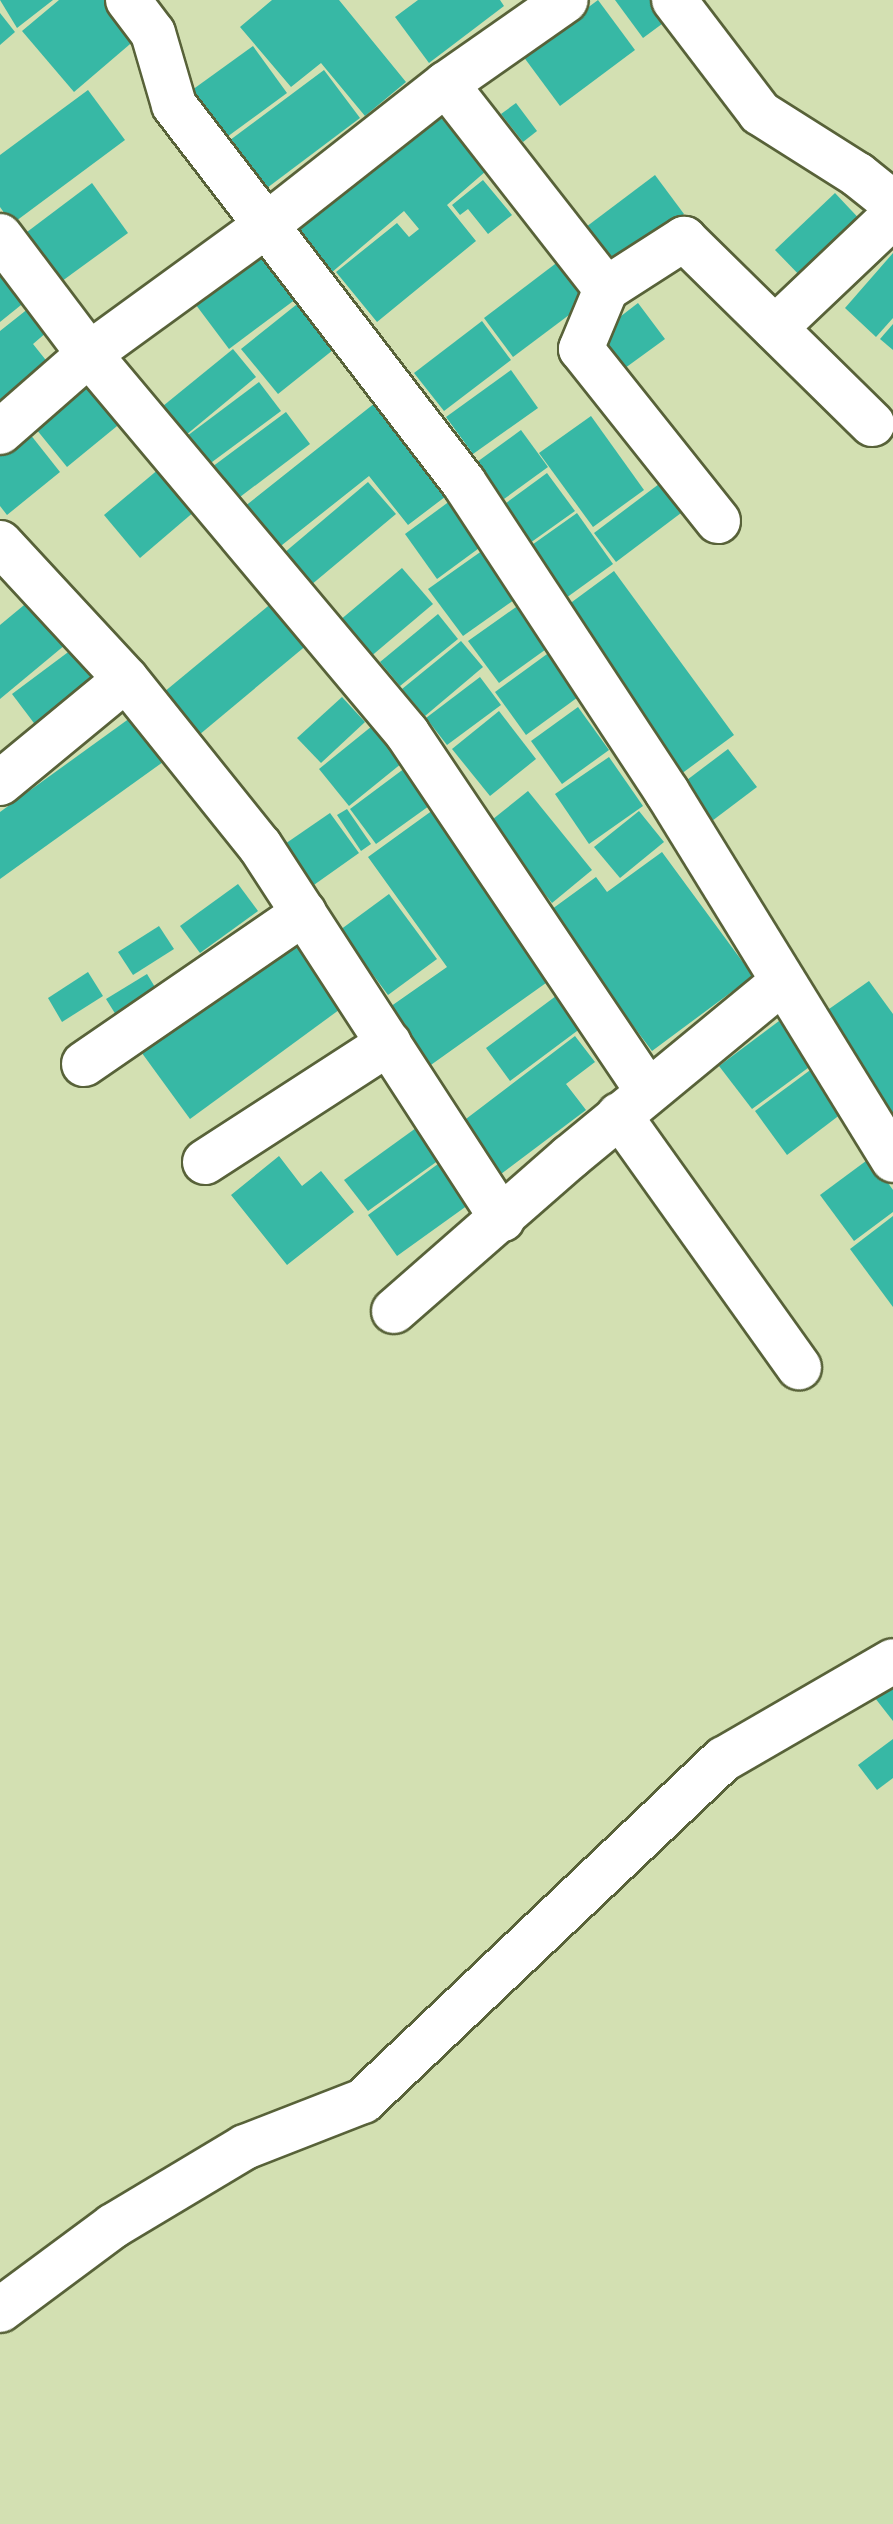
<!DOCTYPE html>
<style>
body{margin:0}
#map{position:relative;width:893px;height:2524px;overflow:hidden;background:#d3e0b2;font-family:Commissioner,sans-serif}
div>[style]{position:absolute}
.building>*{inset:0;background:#37b8a5}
.roads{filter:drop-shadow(2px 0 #586239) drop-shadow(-2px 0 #586239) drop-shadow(0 2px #586239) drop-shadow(0 -2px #586239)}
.minor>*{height:44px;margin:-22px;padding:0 22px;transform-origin:22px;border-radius:22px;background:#fff}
span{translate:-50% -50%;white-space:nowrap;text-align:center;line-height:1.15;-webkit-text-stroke:6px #d3e0b2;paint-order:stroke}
</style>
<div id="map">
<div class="building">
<i style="clip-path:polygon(0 0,53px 0,17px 28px)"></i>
<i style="clip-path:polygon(59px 0,115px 0,143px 33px,74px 92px,22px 31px)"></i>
<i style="clip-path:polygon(272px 0,339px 0,406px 82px,365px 116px,321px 63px,291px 87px,240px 27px)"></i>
<i style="clip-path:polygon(418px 0,500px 0,504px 6px,429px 63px,395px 17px)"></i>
<i style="clip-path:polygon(598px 0,635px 50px,560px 106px,523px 56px)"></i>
<i style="clip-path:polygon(615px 0,651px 0,666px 21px,643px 38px)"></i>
<i style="clip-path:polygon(0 13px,15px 32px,0 45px)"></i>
<i style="clip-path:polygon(253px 46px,287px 93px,216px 145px,181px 98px)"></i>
<i style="clip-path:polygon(324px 70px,360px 118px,259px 194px,222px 146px)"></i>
<i style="clip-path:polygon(88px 90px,125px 140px,12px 224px,0 207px,0 155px)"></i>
<i style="clip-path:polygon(516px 103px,537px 131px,523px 142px,501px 114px)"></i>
<i style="clip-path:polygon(436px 112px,486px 171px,447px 205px,476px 241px,377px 322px,336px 272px,397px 223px,409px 237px,419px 229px,404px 211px,331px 273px,295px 231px)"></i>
<i style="clip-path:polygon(655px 175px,684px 214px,611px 269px,582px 230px)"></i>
<i style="clip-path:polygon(483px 180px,512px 215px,488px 234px,468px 209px,460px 215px,452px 205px)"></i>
<i style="clip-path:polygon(92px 183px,128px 233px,58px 284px,23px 235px)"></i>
<i style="clip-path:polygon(835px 193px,866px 226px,807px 283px,775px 250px)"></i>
<i style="clip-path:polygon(264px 247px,300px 296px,229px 349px,193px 301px)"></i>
<i style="clip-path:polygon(893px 253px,893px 318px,876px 337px,845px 308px)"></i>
<i style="clip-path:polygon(559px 261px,589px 300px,513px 357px,484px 318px)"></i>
<i style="clip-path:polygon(0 270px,26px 301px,0 322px)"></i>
<i style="clip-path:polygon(306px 297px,343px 342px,278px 394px,241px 349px)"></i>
<i style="clip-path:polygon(638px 303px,665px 339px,621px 371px,595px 336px)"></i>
<i style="clip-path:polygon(29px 308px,47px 332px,33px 344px,49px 364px,0 403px,0 331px)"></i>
<i style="clip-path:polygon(482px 321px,511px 360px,444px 411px,414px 373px)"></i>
<i style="clip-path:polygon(893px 324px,893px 350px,880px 339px)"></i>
<i style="clip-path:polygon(233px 349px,256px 377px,186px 435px,163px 406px)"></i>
<i style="clip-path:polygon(511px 370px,538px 408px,473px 454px,446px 417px)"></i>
<i style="clip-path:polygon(87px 379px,122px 422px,67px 467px,32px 424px)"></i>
<i style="clip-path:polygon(259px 382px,281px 411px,208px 465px,187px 436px)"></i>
<i style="clip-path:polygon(385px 395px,458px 487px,408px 525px,369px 476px,277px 549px,244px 507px)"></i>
<i style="clip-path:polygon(286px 412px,310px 444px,236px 500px,212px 467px)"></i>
<i style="clip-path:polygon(591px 416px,644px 490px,593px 527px,539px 453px)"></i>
<i style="clip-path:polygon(26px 429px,60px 472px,7px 515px,0 506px,0 450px)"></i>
<i style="clip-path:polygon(521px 430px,548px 467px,504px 499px,477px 462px)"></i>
<i style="clip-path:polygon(166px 463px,202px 505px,140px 558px,104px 515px)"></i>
<i style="clip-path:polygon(547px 473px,575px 511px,530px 543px,502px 506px)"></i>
<i style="clip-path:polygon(663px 481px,685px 510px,616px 562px,594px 533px)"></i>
<i style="clip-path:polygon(368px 482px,396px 514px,311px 585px,284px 553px)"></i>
<i style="clip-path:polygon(454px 498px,486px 543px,437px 579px,405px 534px)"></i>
<i style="clip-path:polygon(577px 513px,613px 564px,566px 598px,529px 547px)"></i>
<i style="clip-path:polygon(486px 548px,521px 595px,463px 636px,428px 589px)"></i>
<i style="clip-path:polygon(402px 568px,433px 604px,369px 658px,339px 621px)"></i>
<i style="clip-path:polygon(614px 571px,734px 735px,677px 777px,557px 613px)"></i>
<i style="clip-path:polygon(35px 596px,71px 640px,0 699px,0 625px)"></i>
<i style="clip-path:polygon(273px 602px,308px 644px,193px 740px,158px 697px)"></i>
<i style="clip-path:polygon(519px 605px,549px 647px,499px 683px,468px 641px)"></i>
<i style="clip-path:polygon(438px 614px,458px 639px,400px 686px,380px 662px)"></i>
<i style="clip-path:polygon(83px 641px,116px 686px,46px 739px,12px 694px)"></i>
<i style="clip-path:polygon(461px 641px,483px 667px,425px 716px,402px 689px)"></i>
<i style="clip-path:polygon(554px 649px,585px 692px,526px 735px,495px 692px)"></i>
<i style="clip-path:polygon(480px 677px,501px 705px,447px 745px,426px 718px)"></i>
<i style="clip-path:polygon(342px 697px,365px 722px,321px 763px,297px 738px)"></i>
<i style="clip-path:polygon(578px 707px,609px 750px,562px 784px,531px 741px)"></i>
<i style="clip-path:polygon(499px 711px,536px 759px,490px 796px,452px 749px)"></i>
<i style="clip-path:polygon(130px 718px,163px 762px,0 879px,0 812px)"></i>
<i style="clip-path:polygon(377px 722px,407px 759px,349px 806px,319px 769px)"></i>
<i style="clip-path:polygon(728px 749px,757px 787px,704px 827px,675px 789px)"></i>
<i style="clip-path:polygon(609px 757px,643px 806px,589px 844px,555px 794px)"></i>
<i style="clip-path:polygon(409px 765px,436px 801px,376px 844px,350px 809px)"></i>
<i style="clip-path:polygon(528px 791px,592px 870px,552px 903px,488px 823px)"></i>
<i style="clip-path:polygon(347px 809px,371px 844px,361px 851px,337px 815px)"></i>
<i style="clip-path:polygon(433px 810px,553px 978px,428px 1067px,387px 1009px,447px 967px,368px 857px)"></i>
<i style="clip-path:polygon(639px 811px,664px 842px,620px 878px,594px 847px)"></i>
<i style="clip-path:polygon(330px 813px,359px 853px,311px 887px,282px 846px)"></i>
<i style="clip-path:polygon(662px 852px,753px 976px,652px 1051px,548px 912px,596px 877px,607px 892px)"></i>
<i style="clip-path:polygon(238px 884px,258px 911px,200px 953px,180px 926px)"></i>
<i style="clip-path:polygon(389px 894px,437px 959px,388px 995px,340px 930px)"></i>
<i style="clip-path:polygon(159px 926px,174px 949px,133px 975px,118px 952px)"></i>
<i style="clip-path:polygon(292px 937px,343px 1007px,190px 1119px,139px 1049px)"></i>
<i style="clip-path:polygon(88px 972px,103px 996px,62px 1022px,48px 998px)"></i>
<i style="clip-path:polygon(147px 974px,161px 997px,121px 1023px,106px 999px)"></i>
<i style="clip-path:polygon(869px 981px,893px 1014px,893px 1116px,819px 1016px)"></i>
<i style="clip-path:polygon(556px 996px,581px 1028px,510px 1081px,486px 1048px)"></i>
<i style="clip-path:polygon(779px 1021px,812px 1065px,752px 1109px,719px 1066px)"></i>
<i style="clip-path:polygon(575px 1036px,595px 1062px,566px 1084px,586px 1110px,501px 1174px,462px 1122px)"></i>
<i style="clip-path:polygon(813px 1068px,845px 1111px,787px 1155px,755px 1111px)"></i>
<i style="clip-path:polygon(416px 1128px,439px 1160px,368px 1211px,344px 1180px)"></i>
<i style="clip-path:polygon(279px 1156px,302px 1186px,321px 1171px,354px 1212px,287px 1265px,231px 1195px)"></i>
<i style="clip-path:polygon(870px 1158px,893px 1190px,893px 1212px,854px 1241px,820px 1195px)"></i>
<i style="clip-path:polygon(438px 1164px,468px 1205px,397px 1256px,368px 1215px)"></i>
<i style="clip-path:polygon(893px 1216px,893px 1307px,850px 1249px)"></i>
<i style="clip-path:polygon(893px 1684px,893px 1721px,875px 1698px)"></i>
<i style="clip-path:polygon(893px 1739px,893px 1778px,877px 1790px,858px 1765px)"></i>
</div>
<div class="roads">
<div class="minor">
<i style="left:128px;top:0;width:41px;rotate:52.9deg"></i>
<i style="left:153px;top:33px;width:75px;rotate:73.7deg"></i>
<i style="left:174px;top:105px;width:476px;rotate:52.5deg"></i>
<i style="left:464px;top:483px;width:370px;rotate:56.7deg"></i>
<i style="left:667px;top:792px;width:432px;rotate:58.4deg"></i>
<i style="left:674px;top:0;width:142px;rotate:52.7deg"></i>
<i style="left:760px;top:113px;width:116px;rotate:32.3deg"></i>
<i style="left:858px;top:175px;width:45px;rotate:38.7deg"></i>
<i style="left:446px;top:84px;width:260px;rotate:52deg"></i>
<i style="left:0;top:236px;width:148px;rotate:53deg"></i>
<i style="left:89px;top:354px;width:495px;rotate:50deg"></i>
<i style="left:407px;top:733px;width:432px;rotate:56.1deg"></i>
<i style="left:775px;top:328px;width:163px;rotate:-43.5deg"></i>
<i style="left:0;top:432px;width:118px;rotate:-41.2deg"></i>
<i style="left:89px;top:354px;width:216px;rotate:-36deg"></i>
<i style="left:264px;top:227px;width:231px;rotate:-38.2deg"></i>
<i style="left:446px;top:84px;width:146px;rotate:-35deg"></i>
<i style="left:718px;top:521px;width:220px;rotate:-128.5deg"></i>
<i style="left:581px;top:349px;width:65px;rotate:-67.4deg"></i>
<i style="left:606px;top:289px;width:93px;rotate:-32.7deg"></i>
<i style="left:684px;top:239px;width:264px;rotate:44.5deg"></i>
<i style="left:0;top:543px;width:185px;rotate:47.2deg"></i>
<i style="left:126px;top:679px;width:214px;rotate:51.3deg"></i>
<i style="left:260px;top:846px;width:445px;rotate:57deg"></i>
<i style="left:0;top:783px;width:163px;rotate:-39.5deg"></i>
<i style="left:84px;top:1064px;width:267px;rotate:-34.5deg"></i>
<i style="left:619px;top:1115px;width:310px;rotate:54.5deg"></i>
<i style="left:205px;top:1162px;width:219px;rotate:-32.9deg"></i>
<i style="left:394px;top:1311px;width:234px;rotate:-41.2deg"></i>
<i style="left:570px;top:1157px;width:273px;rotate:-39.5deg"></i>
<i style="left:0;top:2310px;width:141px;rotate:-36.6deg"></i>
<i style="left:113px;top:2226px;width:154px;rotate:-30.9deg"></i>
<i style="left:245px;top:2147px;width:127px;rotate:-21.3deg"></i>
<i style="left:363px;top:2101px;width:497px;rotate:-43.5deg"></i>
<i style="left:724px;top:1759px;width:195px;rotate:-30.1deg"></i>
</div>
</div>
</div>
